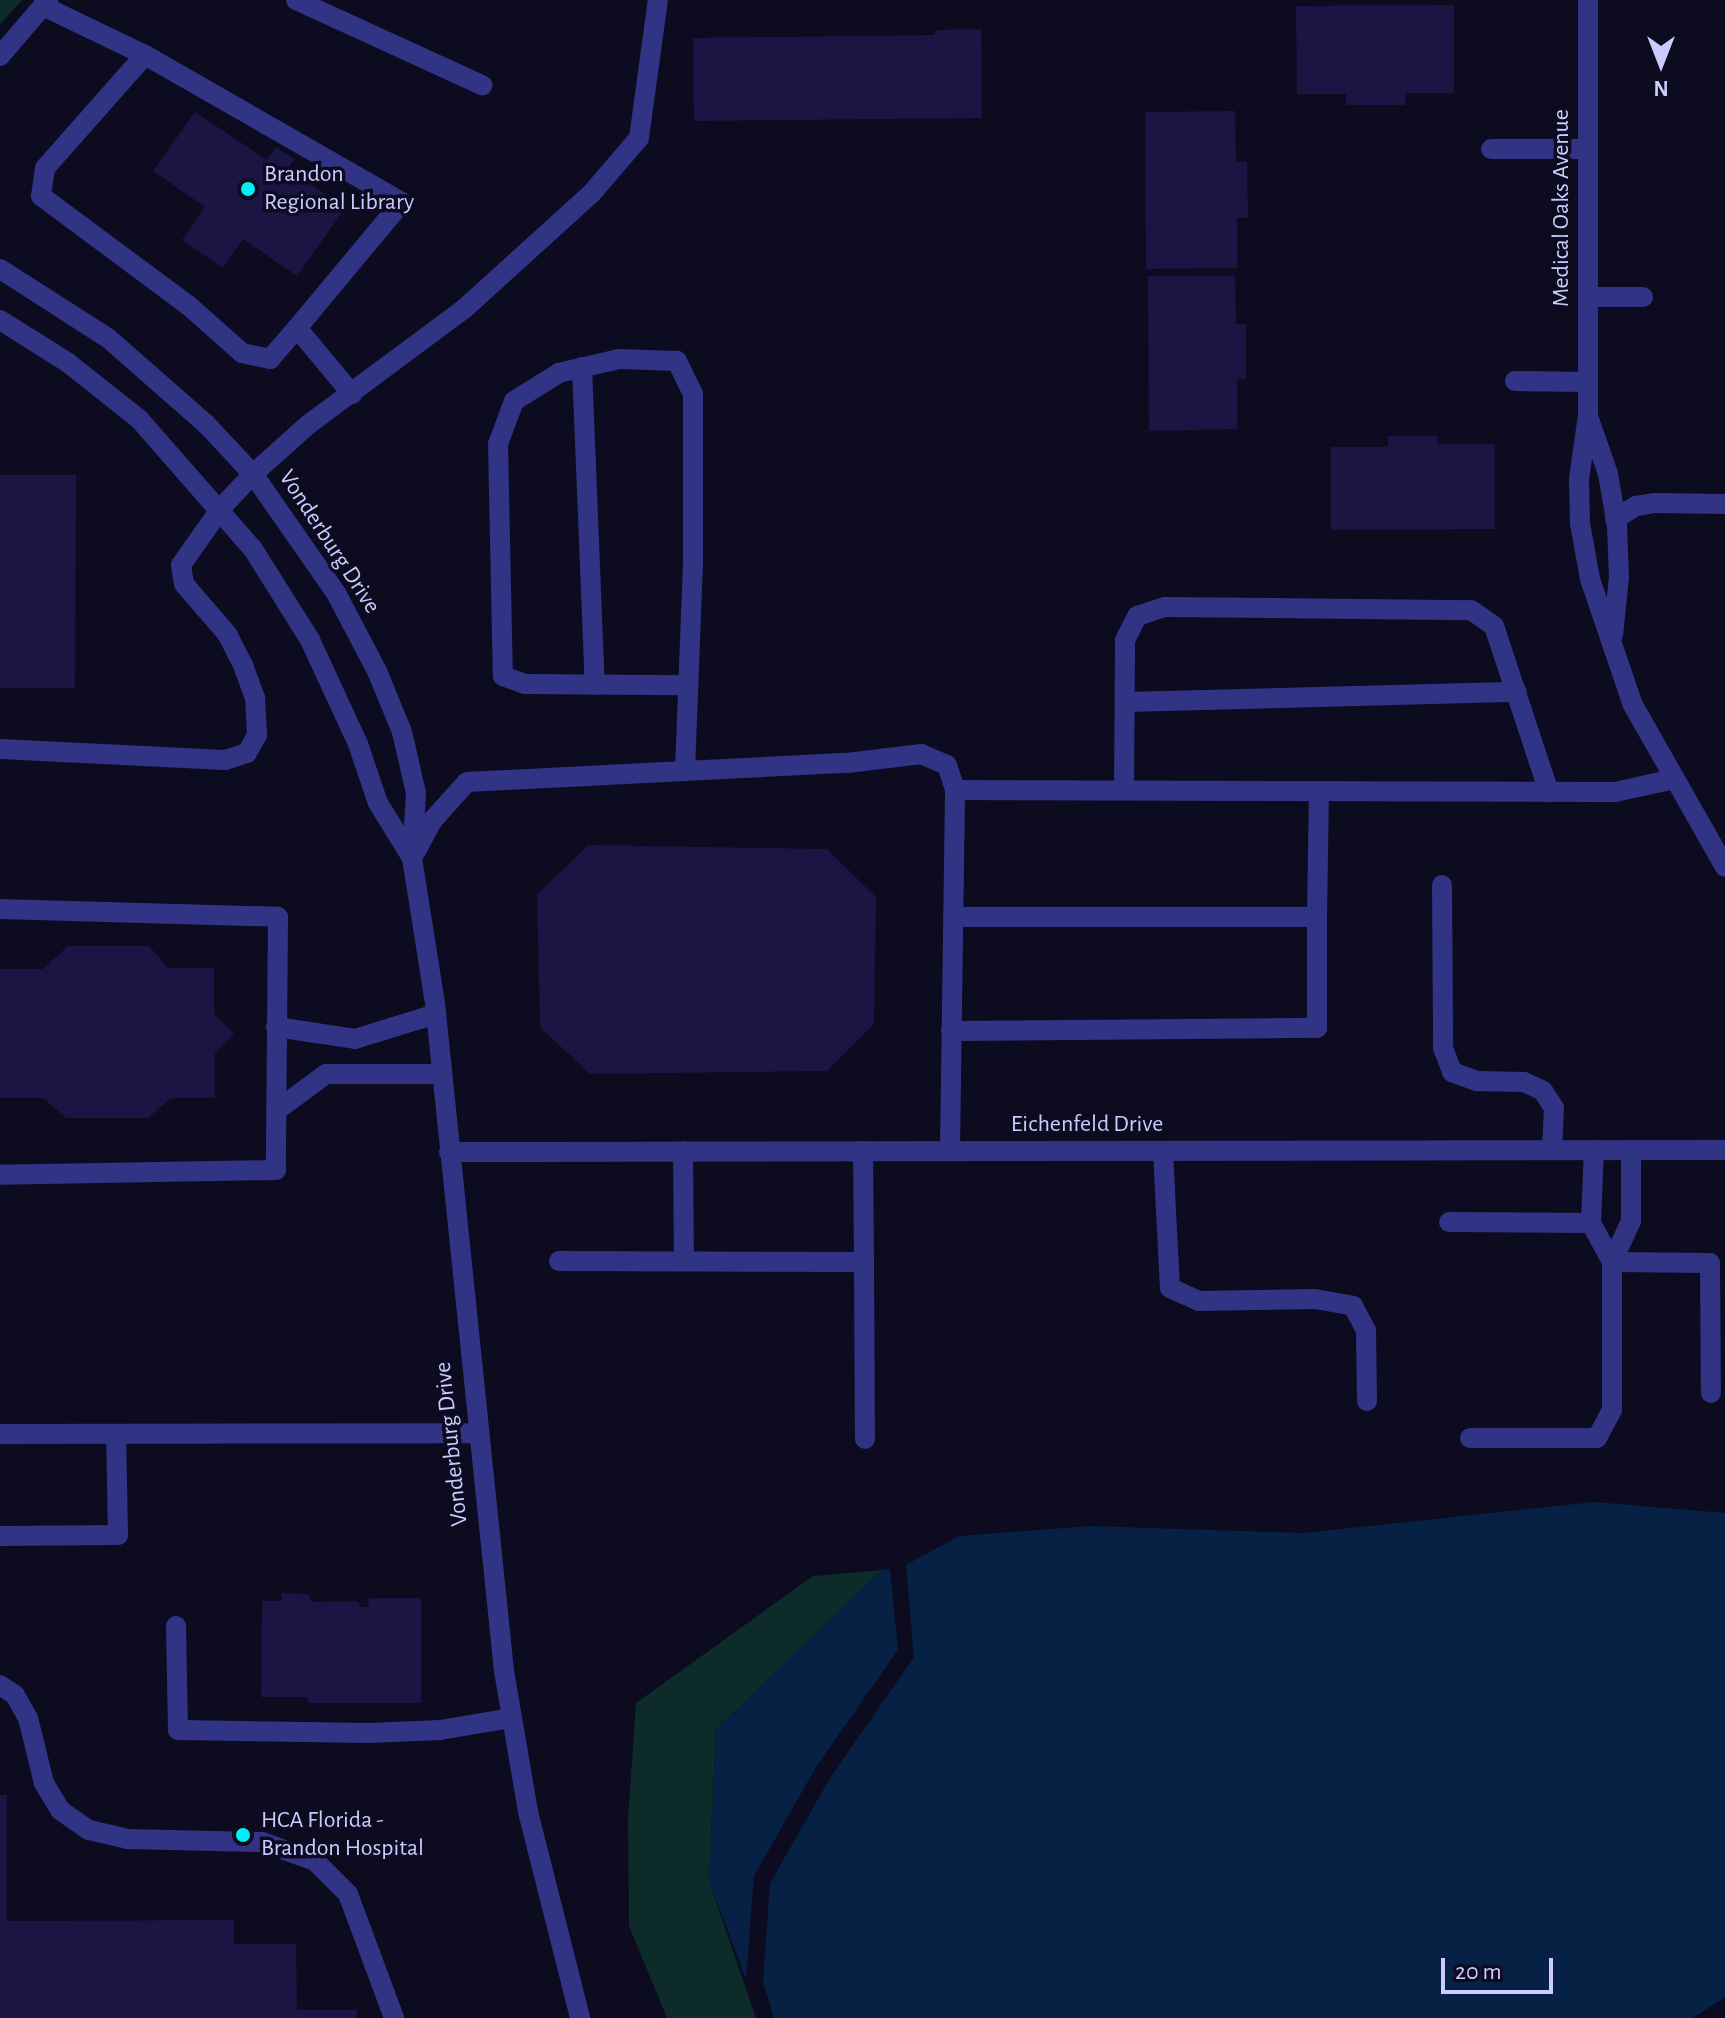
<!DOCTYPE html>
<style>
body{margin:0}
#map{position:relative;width:1725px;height:2018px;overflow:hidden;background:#0d0b20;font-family:"Alegreya Sans",sans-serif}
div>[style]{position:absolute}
.green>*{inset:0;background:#0d2b28}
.water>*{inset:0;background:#072144}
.building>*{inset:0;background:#1b1543}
.minor>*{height:20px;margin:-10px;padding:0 10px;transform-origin:10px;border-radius:10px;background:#313484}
.dots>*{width:22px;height:22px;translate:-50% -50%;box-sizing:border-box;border:4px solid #0d0b20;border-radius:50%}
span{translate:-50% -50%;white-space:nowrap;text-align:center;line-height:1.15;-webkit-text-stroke:7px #0d0b20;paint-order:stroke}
.poi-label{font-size:24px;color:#cccaff}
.left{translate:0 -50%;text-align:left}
.street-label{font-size:24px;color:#cccaff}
.north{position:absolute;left:1621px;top:24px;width:80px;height:80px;-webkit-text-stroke:6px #0d0b20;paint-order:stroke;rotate:180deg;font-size:22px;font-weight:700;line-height:32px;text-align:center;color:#cccaff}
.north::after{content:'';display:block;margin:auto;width:28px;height:36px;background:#cccaff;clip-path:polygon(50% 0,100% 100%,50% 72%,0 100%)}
.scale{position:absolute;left:1441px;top:1958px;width:112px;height:36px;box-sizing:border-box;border:4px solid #cccaff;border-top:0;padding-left:10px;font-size:24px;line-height:28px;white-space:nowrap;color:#cccaff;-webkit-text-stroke:6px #0d0b20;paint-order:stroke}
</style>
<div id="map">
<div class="green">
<i style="clip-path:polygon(0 0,22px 0,0 25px)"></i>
<i style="clip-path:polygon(882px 1570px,716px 1729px,709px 1881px,756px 2018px,667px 2018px,629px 1926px,628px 1819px,636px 1703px,813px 1576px)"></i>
</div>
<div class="water">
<i style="clip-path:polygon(1594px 1502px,1725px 1513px,1725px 1997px,1693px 2018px,774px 2018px,763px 1981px,770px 1883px,830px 1778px,914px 1657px,906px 1565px,959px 1536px,1090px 1526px,1304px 1533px)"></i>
<i style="clip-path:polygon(890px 1569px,898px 1650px,816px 1767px,754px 1876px,746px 1979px,709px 1881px,716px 1729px,882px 1570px)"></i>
</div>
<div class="building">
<i style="clip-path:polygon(1454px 5px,1454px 93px,1405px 93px,1405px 105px,1346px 105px,1346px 94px,1297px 94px,1296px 6px)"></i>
<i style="clip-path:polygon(981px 29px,982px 118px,694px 121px,693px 38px,935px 35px,935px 30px)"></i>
<i style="clip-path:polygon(1235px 111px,1236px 162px,1247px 162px,1248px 218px,1237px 218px,1237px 268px,1146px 269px,1145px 112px)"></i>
<i style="clip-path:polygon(195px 112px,267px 160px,276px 147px,294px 159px,288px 169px,345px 208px,297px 276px,243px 239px,223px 268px,182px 240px,205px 207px,153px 171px)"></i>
<i style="clip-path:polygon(1148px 276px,1235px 276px,1236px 324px,1246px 324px,1246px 379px,1237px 379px,1237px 429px,1149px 431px)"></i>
<i style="clip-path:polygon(1388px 436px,1437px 436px,1437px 444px,1495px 444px,1495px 529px,1331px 530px,1331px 447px,1388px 447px)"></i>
<i style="clip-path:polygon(0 475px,76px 475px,75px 688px,0 688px)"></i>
<i style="clip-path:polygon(588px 845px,827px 849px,876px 897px,874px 1024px,827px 1071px,590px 1074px,540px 1027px,537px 895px)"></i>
<i style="clip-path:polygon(68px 946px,149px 946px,168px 968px,214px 968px,214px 1014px,234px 1034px,215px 1053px,215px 1098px,171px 1098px,148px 1118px,66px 1118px,43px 1098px,0 1098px,0 969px,43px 969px)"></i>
<i style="clip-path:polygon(281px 1593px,308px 1594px,312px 1602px,357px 1601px,361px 1607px,368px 1607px,369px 1598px,421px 1598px,421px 1703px,309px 1703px,307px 1697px,261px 1697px,262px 1601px,282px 1601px)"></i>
<i style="clip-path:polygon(0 1795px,7px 1795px,7px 1921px,234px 1920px,234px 1944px,296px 1944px,297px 2010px,357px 2010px,357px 2018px,0 2018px)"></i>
</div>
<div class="minor">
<i style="left:296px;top:0;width:205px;rotate:24.6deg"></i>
<i style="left:1588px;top:0;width:415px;rotate:90deg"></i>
<i style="left:1588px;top:415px;width:65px;rotate:98deg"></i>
<i style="left:1579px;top:479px;width:44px;rotate:88.7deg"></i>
<i style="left:1580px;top:523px;width:57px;rotate:79.9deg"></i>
<i style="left:1590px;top:579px;width:133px;rotate:71.2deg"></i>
<i style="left:1633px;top:705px;width:186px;rotate:60.4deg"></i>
<i style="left:43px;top:6px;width:113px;rotate:25.7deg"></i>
<i style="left:145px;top:55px;width:296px;rotate:29.8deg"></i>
<i style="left:402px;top:202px;width:164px;rotate:129.8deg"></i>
<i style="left:297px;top:328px;width:86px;rotate:50.2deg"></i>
<i style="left:145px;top:55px;width:151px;rotate:131.5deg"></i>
<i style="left:45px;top:168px;width:28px;rotate:98deg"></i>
<i style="left:41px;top:196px;width:183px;rotate:36.6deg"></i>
<i style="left:188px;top:305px;width:72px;rotate:41.6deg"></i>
<i style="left:242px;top:353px;width:29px;rotate:12deg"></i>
<i style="left:270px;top:359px;width:41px;rotate:-48.9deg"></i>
<i style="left:0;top:56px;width:74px;rotate:-49.4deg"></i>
<i style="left:1491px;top:149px;width:97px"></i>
<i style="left:0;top:269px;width:128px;rotate:32.6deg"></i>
<i style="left:108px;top:338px;width:130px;rotate:41.3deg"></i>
<i style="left:206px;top:424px;width:69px;rotate:46.8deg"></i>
<i style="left:253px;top:474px;width:145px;rotate:55.1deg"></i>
<i style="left:336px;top:593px;width:88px;rotate:62.3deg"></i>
<i style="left:377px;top:671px;width:66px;rotate:67.7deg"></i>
<i style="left:402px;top:732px;width:63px;rotate:77.1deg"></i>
<i style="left:416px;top:793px;width:65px;rotate:93.5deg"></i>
<i style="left:412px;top:858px;width:147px;rotate:81deg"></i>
<i style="left:435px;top:1003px;width:672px;rotate:84.1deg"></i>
<i style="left:504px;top:1671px;width:143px;rotate:80.3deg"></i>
<i style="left:528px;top:1812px;width:212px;rotate:75.8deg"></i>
<i style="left:1588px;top:297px;width:55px"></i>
<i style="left:0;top:320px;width:79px;rotate:32.1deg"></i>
<i style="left:67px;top:362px;width:92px;rotate:38.4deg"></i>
<i style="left:139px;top:419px;width:173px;rotate:48.8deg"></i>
<i style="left:253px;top:549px;width:107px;rotate:57.9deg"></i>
<i style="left:310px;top:640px;width:115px;rotate:65.2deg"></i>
<i style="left:358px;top:744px;width:62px;rotate:71.3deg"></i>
<i style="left:378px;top:803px;width:65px;rotate:58.3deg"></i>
<i style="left:582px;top:367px;width:318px;rotate:87.7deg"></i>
<i style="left:1515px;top:381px;width:73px;rotate:0.8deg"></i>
<i style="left:1589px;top:419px;width:58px;rotate:70.9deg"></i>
<i style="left:1608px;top:474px;width:53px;rotate:80.2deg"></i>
<i style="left:1617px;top:526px;width:51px;rotate:87.8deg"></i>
<i style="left:1619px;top:577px;width:58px;rotate:95.9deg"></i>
<i style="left:1615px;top:519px;width:25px;rotate:-32deg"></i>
<i style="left:1636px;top:506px;width:18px;rotate:-9deg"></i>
<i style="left:1654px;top:503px;width:71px;rotate:0.8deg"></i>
<i style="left:1125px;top:702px;width:392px;rotate:-1.5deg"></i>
<i style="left:0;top:749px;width:225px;rotate:2.8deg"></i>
<i style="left:225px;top:760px;width:23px;rotate:-18deg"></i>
<i style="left:247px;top:753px;width:21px;rotate:-61deg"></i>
<i style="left:257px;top:735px;width:37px;rotate:-93deg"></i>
<i style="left:255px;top:698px;width:33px;rotate:-110deg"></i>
<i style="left:244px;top:667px;width:36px;rotate:-117deg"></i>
<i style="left:228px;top:635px;width:67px;rotate:-130.8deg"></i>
<i style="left:184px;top:584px;width:19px;rotate:-99deg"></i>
<i style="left:181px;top:565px;width:70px;rotate:-54.9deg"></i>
<i style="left:221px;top:508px;width:47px;rotate:-46.7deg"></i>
<i style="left:253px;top:474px;width:75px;rotate:-41.8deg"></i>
<i style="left:309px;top:424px;width:193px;rotate:-36.6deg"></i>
<i style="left:464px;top:309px;width:171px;rotate:-42.2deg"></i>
<i style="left:591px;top:194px;width:74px;rotate:-49.4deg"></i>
<i style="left:639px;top:138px;width:139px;rotate:-82.2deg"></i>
<i style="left:685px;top:771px;width:206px;rotate:-87.8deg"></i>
<i style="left:693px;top:565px;width:171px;rotate:-90deg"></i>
<i style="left:693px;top:394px;width:37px;rotate:-116deg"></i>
<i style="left:677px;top:361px;width:58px;rotate:-178deg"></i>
<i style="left:619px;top:359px;width:62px;rotate:166.9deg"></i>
<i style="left:559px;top:373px;width:53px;rotate:148.1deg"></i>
<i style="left:514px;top:401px;width:46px;rotate:110.4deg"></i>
<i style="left:498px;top:444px;width:232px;rotate:88.8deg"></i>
<i style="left:503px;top:676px;width:23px;rotate:20deg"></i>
<i style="left:525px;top:684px;width:163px;rotate:0.4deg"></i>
<i style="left:1124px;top:790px;width:150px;rotate:-89.6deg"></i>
<i style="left:1125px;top:640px;width:27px;rotate:-63deg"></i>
<i style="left:1137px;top:616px;width:29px;rotate:-18deg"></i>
<i style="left:1165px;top:607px;width:306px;rotate:0.6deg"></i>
<i style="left:1471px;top:610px;width:28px;rotate:35deg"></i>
<i style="left:1494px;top:626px;width:175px;rotate:71.7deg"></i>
<i style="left:416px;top:851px;width:34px;rotate:-62deg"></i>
<i style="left:432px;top:821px;width:52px;rotate:-48.1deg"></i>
<i style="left:467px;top:782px;width:380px;rotate:-2.9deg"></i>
<i style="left:847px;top:763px;width:75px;rotate:-6.9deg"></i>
<i style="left:921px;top:754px;width:28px;rotate:23deg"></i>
<i style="left:947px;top:765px;width:26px;rotate:72deg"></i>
<i style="left:1442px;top:885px;width:163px;rotate:89.6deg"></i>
<i style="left:1443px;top:1048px;width:26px;rotate:69deg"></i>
<i style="left:1452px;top:1072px;width:27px;rotate:20deg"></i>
<i style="left:1477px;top:1081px;width:47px;rotate:1.2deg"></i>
<i style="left:1524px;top:1082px;width:21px;rotate:25deg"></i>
<i style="left:1543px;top:1091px;width:20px;rotate:57deg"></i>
<i style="left:1554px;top:1108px;width:42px;rotate:92.7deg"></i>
<i style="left:0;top:909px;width:278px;rotate:1.6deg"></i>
<i style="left:278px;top:917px;width:253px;rotate:90.5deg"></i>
<i style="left:276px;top:1170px;width:276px;rotate:179deg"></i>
<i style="left:953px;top:917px;width:364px"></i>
<i style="left:1317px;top:917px;width:126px;rotate:-89.1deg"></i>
<i style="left:276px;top:1027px;width:80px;rotate:8.6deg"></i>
<i style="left:355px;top:1039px;width:85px;rotate:-17.2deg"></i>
<i style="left:951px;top:1031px;width:366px;rotate:-0.5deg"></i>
<i style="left:1317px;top:1028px;width:111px;rotate:-90deg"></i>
<i style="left:276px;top:1111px;width:62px;rotate:-36.5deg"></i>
<i style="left:326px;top:1074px;width:116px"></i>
<i style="left:1594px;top:1150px;width:73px;rotate:92.4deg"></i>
<i style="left:1591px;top:1223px;width:44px;rotate:61.7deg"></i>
<i style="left:1612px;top:1262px;width:45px;rotate:-65.1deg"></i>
<i style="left:1631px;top:1221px;width:71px;rotate:-90deg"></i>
<i style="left:683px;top:1151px;width:110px;rotate:89.5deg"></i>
<i style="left:950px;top:1151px;width:361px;rotate:-89.2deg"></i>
<i style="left:955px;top:790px;width:660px;rotate:0.17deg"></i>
<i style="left:1615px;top:792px;width:60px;rotate:-12.4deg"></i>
<i style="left:1163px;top:1151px;width:137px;rotate:87.1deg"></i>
<i style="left:1170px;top:1288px;width:32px;rotate:24deg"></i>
<i style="left:1199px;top:1301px;width:116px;rotate:-1deg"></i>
<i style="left:1315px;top:1299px;width:39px;rotate:10deg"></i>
<i style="left:1353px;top:1306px;width:27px;rotate:62deg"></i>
<i style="left:1366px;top:1330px;width:71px;rotate:89.2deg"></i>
<i style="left:449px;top:1152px;width:1276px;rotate:-0.09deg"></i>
<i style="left:1449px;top:1222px;width:142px;rotate:0.4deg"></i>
<i style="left:559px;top:1261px;width:305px;rotate:0.2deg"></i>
<i style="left:864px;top:1262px;width:111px;rotate:-90.5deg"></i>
<i style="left:864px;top:1262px;width:177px;rotate:89.7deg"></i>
<i style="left:0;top:1434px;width:477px;rotate:-0.1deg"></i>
<i style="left:1470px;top:1438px;width:127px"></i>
<i style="left:1597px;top:1438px;width:32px;rotate:-62deg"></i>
<i style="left:1612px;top:1410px;width:148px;rotate:-90deg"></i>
<i style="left:1612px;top:1262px;width:98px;rotate:0.6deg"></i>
<i style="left:1710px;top:1263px;width:130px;rotate:89.6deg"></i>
<i style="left:0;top:1536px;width:118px;rotate:-0.5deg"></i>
<i style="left:118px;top:1535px;width:100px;rotate:-91.1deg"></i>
<i style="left:176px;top:1626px;width:104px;rotate:88.9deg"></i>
<i style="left:178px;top:1730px;width:191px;rotate:0.9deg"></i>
<i style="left:369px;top:1733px;width:71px;rotate:-2.4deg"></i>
<i style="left:440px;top:1730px;width:72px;rotate:-9.6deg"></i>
<i style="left:0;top:1685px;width:18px;rotate:34deg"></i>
<i style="left:15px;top:1695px;width:26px;rotate:61deg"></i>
<i style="left:28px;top:1718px;width:67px;rotate:76.2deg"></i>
<i style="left:44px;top:1783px;width:31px;rotate:59deg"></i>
<i style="left:60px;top:1810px;width:35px;rotate:35deg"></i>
<i style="left:89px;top:1830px;width:39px;rotate:13deg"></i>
<i style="left:127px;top:1839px;width:135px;rotate:1.3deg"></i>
<i style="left:262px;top:1842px;width:56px;rotate:19.7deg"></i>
<i style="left:315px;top:1861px;width:47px;rotate:45deg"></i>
<i style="left:348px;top:1894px;width:132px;rotate:69.6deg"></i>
</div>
<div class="dots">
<i style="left:248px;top:189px;background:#00eef5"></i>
<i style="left:243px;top:1835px;background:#00eef5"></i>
</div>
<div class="poi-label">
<span class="left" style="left:264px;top:189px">Brandon<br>Regional Library</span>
<span class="left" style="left:261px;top:1835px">HCA Florida -<br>Brandon Hospital</span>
</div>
<div class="street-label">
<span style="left:1562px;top:208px;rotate:-90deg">Medical Oaks Avenue</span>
<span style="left:329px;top:542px;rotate:57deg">Vonderburg Drive</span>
<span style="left:1087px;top:1125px">Eichenfeld Drive</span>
<span style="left:452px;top:1444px;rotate:-96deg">Vonderburg Drive</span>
</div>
<div class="north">N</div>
<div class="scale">20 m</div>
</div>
